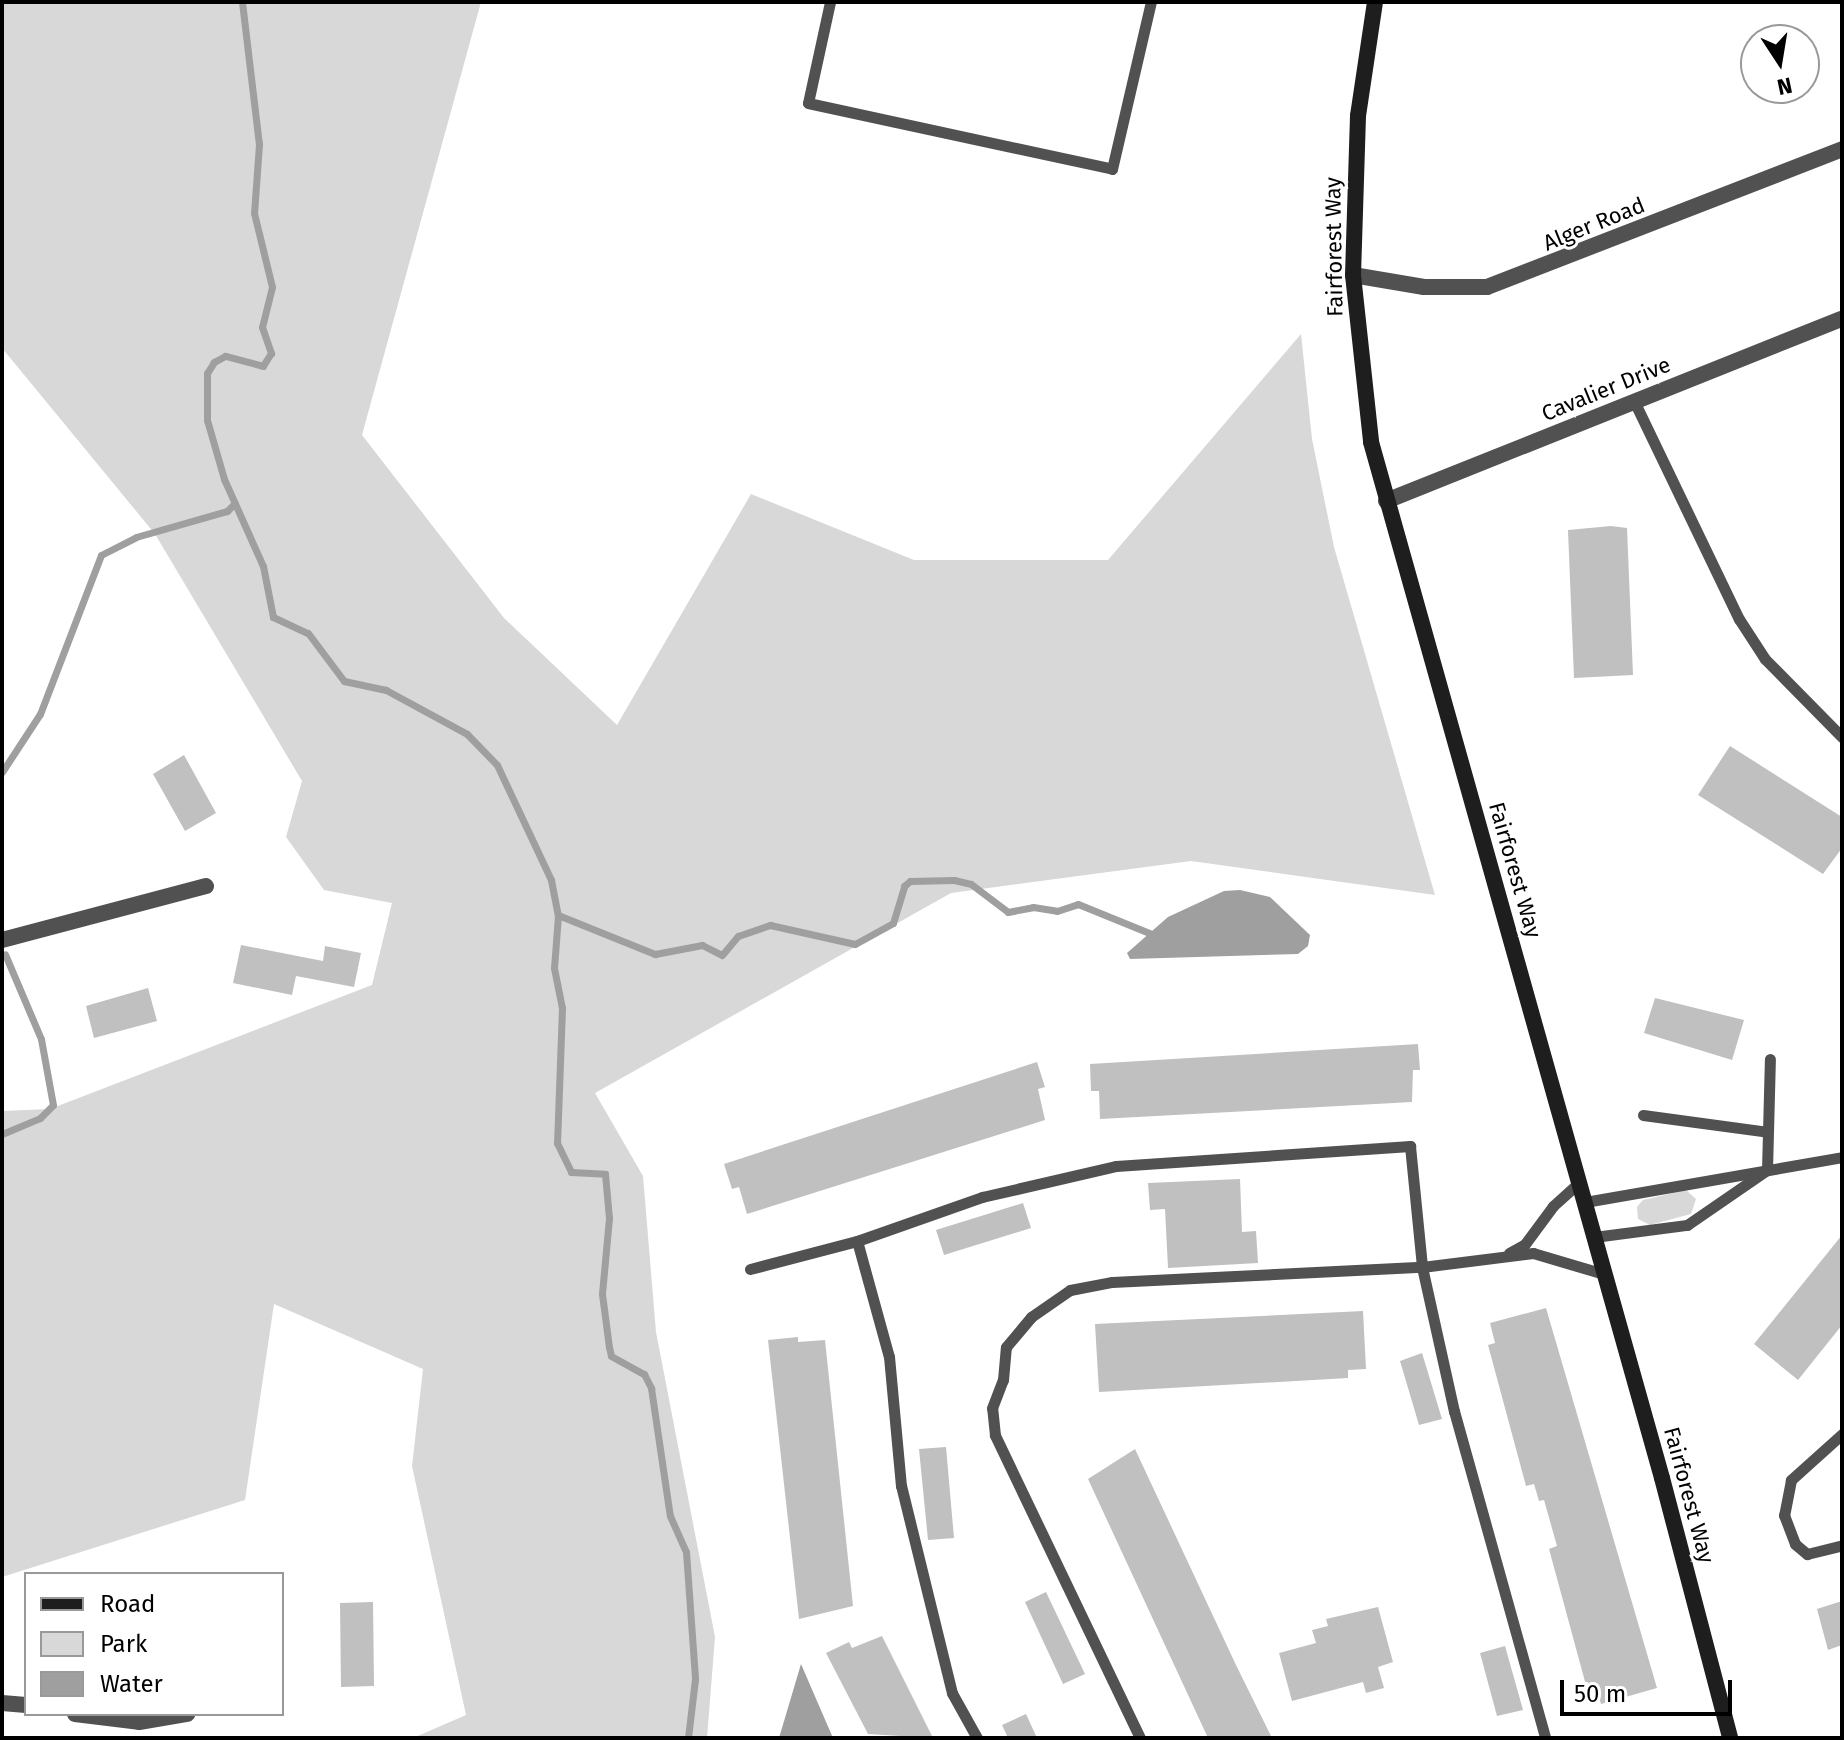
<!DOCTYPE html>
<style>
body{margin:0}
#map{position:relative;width:1844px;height:1740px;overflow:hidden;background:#fff;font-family:"Fira Sans",sans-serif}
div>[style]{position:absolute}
.green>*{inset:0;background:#d8d8d8}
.water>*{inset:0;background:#9f9f9f}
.stream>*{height:7px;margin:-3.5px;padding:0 3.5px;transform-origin:3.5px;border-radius:3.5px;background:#9f9f9f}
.building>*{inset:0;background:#c0c0c0}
.lane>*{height:11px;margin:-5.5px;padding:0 5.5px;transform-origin:5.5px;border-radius:5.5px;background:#515151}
.street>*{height:16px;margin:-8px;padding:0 8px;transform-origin:8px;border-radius:8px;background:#515151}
.secondary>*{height:16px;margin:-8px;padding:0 8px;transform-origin:8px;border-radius:8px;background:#1e1e1e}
span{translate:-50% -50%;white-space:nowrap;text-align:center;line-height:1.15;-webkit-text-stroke:6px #fff;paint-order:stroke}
.street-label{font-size:22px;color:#000}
.frame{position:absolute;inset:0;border:4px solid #000;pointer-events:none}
.legend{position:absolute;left:24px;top:1572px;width:260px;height:144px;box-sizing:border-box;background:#fff;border:2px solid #999;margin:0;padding:10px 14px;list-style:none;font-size:24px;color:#000}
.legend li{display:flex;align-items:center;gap:16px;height:40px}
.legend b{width:40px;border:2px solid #999}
.north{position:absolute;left:1740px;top:24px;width:80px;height:80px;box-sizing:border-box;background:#fff;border:2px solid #999;border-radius:50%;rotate:168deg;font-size:22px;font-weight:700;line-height:32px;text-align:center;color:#000}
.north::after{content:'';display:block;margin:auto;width:28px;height:36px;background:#000;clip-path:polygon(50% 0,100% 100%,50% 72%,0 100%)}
.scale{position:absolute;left:1560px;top:1680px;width:172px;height:36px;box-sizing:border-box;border:4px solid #000;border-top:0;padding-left:10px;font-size:24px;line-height:28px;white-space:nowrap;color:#000;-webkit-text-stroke:6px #fff;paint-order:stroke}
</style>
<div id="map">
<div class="green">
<i style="clip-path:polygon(2px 2px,481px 2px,362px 435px,504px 618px,617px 725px,751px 494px,914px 560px,1108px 560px,1301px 334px,1312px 439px,1334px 547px,1435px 895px,1191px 861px,951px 893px,595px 1093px,643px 1176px,656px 1332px,715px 1637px,707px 1738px,413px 1738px,466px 1715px,412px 1466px,423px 1369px,274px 1304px,245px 1500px,2px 1577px,2px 1111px,50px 1109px,372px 985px,392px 903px,324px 890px,286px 837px,302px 781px,155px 534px,2px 348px)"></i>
<i style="clip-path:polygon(1686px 1190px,1696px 1199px,1691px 1214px,1650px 1225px,1638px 1219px,1637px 1207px,1643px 1200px)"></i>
</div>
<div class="water">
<i style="clip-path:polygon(1240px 890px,1270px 897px,1310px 935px,1308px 946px,1298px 954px,1130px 959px,1127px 953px,1168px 917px,1224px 891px)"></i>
<i style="clip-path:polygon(801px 1664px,833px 1738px,779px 1738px)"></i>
</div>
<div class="stream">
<i style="left:242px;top:2px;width:143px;rotate:83.2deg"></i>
<i style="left:259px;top:144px;width:69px;rotate:94.1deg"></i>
<i style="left:254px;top:213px;width:76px;rotate:76.3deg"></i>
<i style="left:272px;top:287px;width:41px;rotate:104deg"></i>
<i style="left:262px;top:327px;width:28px;rotate:71deg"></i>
<i style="left:271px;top:353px;width:15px;rotate:122deg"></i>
<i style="left:263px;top:366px;width:39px;rotate:-165deg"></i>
<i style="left:225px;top:356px;width:13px;rotate:151deg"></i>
<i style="left:214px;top:362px;width:13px;rotate:122deg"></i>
<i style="left:207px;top:373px;width:47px;rotate:90deg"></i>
<i style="left:207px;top:420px;width:61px;rotate:73.9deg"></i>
<i style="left:224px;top:479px;width:95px;rotate:65.9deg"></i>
<i style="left:263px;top:566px;width:52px;rotate:78.9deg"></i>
<i style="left:273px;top:617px;width:38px;rotate:25deg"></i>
<i style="left:308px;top:633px;width:60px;rotate:53.1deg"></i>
<i style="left:344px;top:681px;width:43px;rotate:12.1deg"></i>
<i style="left:386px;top:690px;width:92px;rotate:28.5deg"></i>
<i style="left:467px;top:734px;width:43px;rotate:45.9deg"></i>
<i style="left:497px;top:765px;width:127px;rotate:64.8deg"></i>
<i style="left:551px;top:880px;width:36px;rotate:79deg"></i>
<i style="left:558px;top:915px;width:53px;rotate:94.3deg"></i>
<i style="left:554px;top:968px;width:41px;rotate:78.7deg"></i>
<i style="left:562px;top:1008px;width:135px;rotate:92.1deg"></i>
<i style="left:557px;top:1143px;width:32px;rotate:64deg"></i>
<i style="left:571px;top:1172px;width:34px;rotate:3deg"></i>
<i style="left:605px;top:1174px;width:44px;rotate:84.8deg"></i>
<i style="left:609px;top:1218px;width:76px;rotate:95.3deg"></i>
<i style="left:602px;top:1294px;width:53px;rotate:82.5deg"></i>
<i style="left:609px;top:1347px;width:9px;rotate:77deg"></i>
<i style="left:611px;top:1356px;width:38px;rotate:29deg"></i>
<i style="left:644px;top:1374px;width:16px;rotate:63deg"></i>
<i style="left:651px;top:1388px;width:129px;rotate:81.6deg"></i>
<i style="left:670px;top:1516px;width:39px;rotate:66deg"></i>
<i style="left:686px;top:1552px;width:127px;rotate:85.9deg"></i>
<i style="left:695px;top:1679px;width:59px;rotate:96.8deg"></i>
<i style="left:2px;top:772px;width:69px;rotate:-56.8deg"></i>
<i style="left:40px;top:714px;width:170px;rotate:-69deg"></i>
<i style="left:101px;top:555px;width:39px;rotate:-27deg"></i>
<i style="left:136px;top:537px;width:95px;rotate:-15.9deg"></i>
<i style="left:227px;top:511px;width:11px;rotate:-45deg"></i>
<i style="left:558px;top:915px;width:105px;rotate:21.9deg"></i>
<i style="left:655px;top:954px;width:48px;rotate:-10.8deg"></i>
<i style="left:702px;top:945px;width:22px;rotate:27deg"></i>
<i style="left:722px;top:955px;width:25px;rotate:-50deg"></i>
<i style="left:738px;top:936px;width:34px;rotate:-19deg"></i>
<i style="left:770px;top:925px;width:87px;rotate:12.6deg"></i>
<i style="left:855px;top:944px;width:43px;rotate:-28.9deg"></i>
<i style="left:893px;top:923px;width:39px;rotate:-73deg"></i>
<i style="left:904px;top:886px;width:8px;rotate:-40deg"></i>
<i style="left:910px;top:881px;width:44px;rotate:-1.3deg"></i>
<i style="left:954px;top:880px;width:17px;rotate:13deg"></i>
<i style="left:971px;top:884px;width:46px;rotate:37.1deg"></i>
<i style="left:1008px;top:912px;width:25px;rotate:-11deg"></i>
<i style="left:1033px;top:907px;width:24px;rotate:9deg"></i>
<i style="left:1057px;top:911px;width:22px;rotate:-18deg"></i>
<i style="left:1078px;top:904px;width:77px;rotate:22.2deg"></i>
<i style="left:2px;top:1134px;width:41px;rotate:-22.8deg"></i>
<i style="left:40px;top:1118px;width:18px;rotate:-45deg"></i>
<i style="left:53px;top:1105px;width:67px;rotate:-100.3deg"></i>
<i style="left:41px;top:1039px;width:92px;rotate:-113deg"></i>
</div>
<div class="building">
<i style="clip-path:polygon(1611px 526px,1627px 528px,1633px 675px,1574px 678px,1568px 530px)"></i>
<i style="clip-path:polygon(1730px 746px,1842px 817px,1842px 848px,1823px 874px,1698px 795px)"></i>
<i style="clip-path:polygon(184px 755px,216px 813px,185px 831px,153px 774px)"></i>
<i style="clip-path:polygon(241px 945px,323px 961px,325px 946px,361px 953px,354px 987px,296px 976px,292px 995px,233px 983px)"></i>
<i style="clip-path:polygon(148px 988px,157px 1021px,94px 1038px,86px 1006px)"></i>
<i style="clip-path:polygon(1655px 998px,1744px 1020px,1732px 1060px,1644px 1033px)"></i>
<i style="clip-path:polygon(1418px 1044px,1420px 1070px,1413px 1070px,1412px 1102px,1100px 1119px,1099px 1091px,1091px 1091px,1090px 1064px)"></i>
<i style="clip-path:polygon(1037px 1062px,1045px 1087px,1038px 1089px,1045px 1120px,747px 1214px,739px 1187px,732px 1189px,724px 1164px)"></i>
<i style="clip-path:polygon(1240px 1179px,1242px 1232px,1256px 1231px,1258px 1263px,1168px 1268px,1165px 1209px,1150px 1210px,1148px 1183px)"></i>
<i style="clip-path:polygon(1023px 1203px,1031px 1228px,944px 1255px,936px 1230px)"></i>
<i style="clip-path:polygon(1842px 1235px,1842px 1325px,1798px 1380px,1754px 1344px)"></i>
<i style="clip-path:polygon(1546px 1308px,1657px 1688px,1601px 1704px,1596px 1687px,1587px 1689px,1549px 1549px,1557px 1546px,1544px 1500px,1539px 1501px,1534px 1484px,1526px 1486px,1488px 1345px,1495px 1343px,1490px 1323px)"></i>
<i style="clip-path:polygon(1363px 1311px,1366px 1369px,1348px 1370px,1348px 1378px,1099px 1392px,1095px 1324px)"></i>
<i style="clip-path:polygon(798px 1337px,798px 1342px,825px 1340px,853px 1606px,799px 1619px,768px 1340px)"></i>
<i style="clip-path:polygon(1422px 1353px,1442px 1419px,1419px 1425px,1400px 1361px)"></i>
<i style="clip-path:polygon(946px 1447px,954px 1538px,928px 1540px,919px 1449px)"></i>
<i style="clip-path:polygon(1135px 1449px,1236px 1665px,1272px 1738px,1208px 1738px,1088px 1479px)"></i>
<i style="clip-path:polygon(1046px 1592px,1085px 1674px,1063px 1684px,1025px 1602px)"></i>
<i style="clip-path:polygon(1842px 1601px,1842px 1645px,1828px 1650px,1817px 1609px)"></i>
<i style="clip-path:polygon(373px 1602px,374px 1686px,341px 1687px,340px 1603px)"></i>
<i style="clip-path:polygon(1378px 1607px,1393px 1662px,1378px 1667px,1384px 1688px,1366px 1693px,1363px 1682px,1292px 1701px,1279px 1653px,1316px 1643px,1312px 1630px,1328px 1626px,1326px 1619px)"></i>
<i style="clip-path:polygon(882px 1636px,933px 1738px,868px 1734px,826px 1653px,849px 1642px,852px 1648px)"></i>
<i style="clip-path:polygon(1505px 1646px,1523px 1710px,1497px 1716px,1480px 1653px)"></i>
<i style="clip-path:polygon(1026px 1714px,1037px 1738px,1008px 1738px,1002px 1725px)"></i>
</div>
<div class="lane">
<i style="left:830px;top:2px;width:103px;rotate:102.3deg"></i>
<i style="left:808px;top:103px;width:311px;rotate:12.2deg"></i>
<i style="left:1112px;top:169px;width:171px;rotate:-76.9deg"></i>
<i style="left:1634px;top:401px;width:242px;rotate:64.3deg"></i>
<i style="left:1739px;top:619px;width:48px;rotate:57deg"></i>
<i style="left:1765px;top:659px;width:110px;rotate:45.4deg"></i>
<i style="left:1643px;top:1115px;width:126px;rotate:7.7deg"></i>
<i style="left:1767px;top:1170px;width:111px;rotate:-88.5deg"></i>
<i style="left:1585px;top:1202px;width:261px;rotate:-9.9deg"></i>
<i style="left:1594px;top:1237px;width:94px;rotate:-7.4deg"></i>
<i style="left:1687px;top:1225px;width:97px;rotate:-34.5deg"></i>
<i style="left:1509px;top:1253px;width:18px;rotate:-29deg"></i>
<i style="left:1525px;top:1244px;width:47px;rotate:-53.6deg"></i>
<i style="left:1553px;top:1206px;width:36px;rotate:-42deg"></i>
<i style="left:750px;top:1269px;width:111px;rotate:-14.7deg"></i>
<i style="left:1842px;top:1434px;width:69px;rotate:138deg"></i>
<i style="left:1791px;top:1480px;width:36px;rotate:101deg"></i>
<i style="left:1784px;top:1515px;width:31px;rotate:69deg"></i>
<i style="left:1795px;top:1544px;width:16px;rotate:40deg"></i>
<i style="left:1807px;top:1554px;width:36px;rotate:-14deg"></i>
<i style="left:977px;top:1738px;width:51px;rotate:-119.1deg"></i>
<i style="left:952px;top:1693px;width:213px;rotate:-103.8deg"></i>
<i style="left:901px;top:1486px;width:130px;rotate:-95.3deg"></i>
<i style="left:889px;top:1357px;width:120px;rotate:-105.4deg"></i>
<i style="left:857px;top:1241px;width:133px;rotate:-19.4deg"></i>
<i style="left:982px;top:1197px;width:138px;rotate:-13deg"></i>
<i style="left:1116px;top:1166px;width:295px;rotate:-3.9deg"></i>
<i style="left:1410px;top:1146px;width:122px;rotate:84.3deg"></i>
<i style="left:1422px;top:1267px;width:148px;rotate:77.5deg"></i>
<i style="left:1454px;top:1411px;width:339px;rotate:74.4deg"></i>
<i style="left:1140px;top:1738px;width:336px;rotate:-115.6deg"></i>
<i style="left:995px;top:1435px;width:27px;rotate:-96deg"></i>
<i style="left:992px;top:1408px;width:30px;rotate:-69deg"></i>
<i style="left:1003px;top:1380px;width:33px;rotate:-85deg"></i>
<i style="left:1006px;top:1347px;width:39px;rotate:-50deg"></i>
<i style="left:1031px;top:1317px;width:47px;rotate:-34.7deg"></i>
<i style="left:1070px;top:1290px;width:43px;rotate:-10.8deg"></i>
<i style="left:1112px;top:1282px;width:310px;rotate:-2.8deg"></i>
<i style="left:1422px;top:1267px;width:112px;rotate:-7.2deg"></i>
<i style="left:1533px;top:1253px;width:74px;rotate:16.5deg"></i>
</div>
<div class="street">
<i style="left:1353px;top:275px;width:72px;rotate:9.6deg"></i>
<i style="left:1424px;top:287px;width:63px"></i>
<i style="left:1487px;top:287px;width:381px;rotate:-21.2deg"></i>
<i style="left:1386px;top:501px;width:491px;rotate:-21.8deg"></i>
<i style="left:2px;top:940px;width:211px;rotate:-14.8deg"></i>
<i style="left:2px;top:1703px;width:24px;rotate:5deg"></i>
<i style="left:75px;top:1714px;width:64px;rotate:7.1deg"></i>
<i style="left:139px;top:1722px;width:49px;rotate:-9.5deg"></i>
</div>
<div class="secondary">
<i style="left:1375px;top:2px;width:115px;rotate:98.5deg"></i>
<i style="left:1358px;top:116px;width:159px;rotate:91.8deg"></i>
<i style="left:1353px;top:275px;width:168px;rotate:83.8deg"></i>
<i style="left:1371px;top:442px;width:1076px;rotate:74.31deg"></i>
<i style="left:1662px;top:1478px;width:269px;rotate:75.3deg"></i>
</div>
<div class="street-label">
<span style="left:1594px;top:224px;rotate:-22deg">Alger Road</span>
<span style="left:1334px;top:247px;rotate:-91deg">Fairforest Way</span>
<span style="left:1606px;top:389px;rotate:-22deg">Cavalier Drive</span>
<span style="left:1515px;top:870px;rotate:74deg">Fairforest Way</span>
<span style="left:1689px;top:1495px;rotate:75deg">Fairforest Way</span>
</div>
<div class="frame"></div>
<ul class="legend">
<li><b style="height:10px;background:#1e1e1e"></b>Road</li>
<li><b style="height:22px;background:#d8d8d8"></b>Park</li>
<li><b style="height:22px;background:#9f9f9f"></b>Water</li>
</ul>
<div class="north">N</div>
<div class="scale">50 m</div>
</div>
